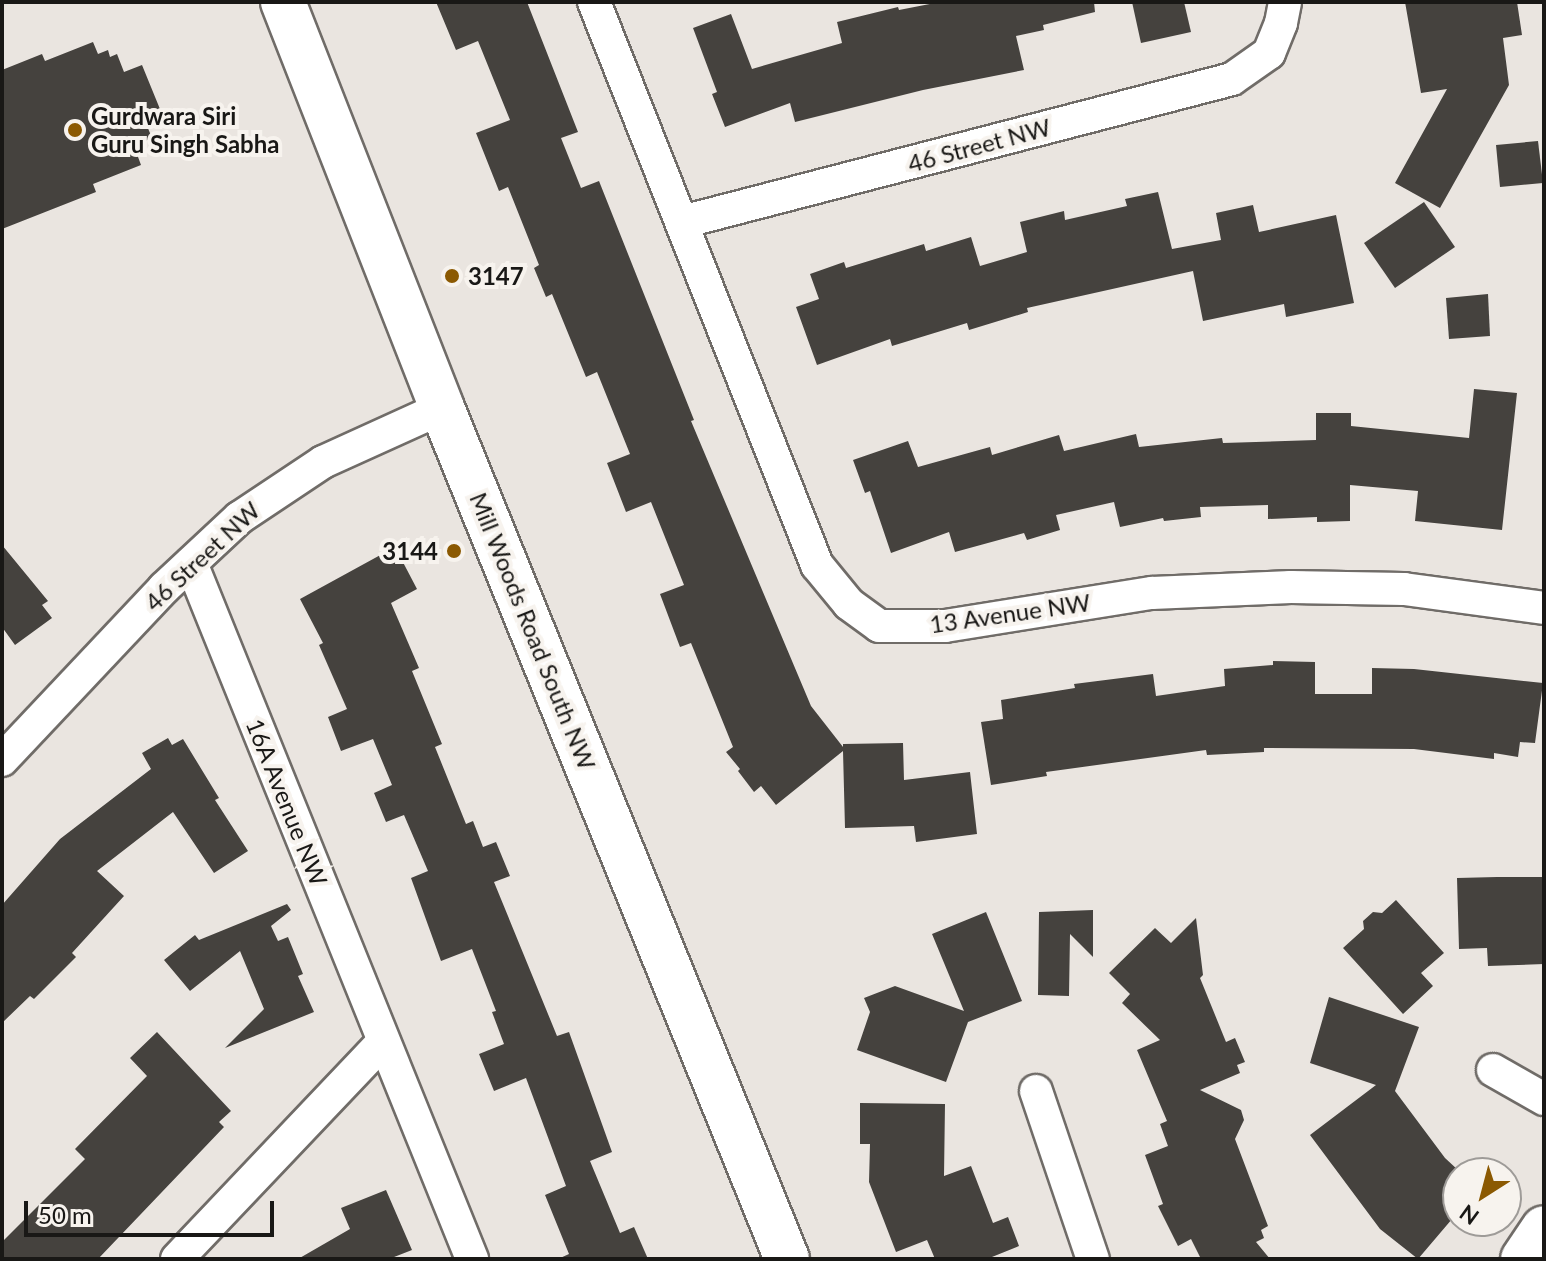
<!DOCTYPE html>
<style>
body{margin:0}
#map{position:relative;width:1546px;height:1261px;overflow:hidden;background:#eae5e0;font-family:Lato,sans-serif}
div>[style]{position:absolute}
.building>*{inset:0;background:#45423e}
.roads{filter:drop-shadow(2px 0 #706c68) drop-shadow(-2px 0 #706c68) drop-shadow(0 2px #706c68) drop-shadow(0 -2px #706c68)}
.street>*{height:32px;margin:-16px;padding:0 16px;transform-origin:16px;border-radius:16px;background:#fff}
.secondary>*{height:44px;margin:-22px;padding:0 22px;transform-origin:22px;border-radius:22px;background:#fff}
.dots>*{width:22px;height:22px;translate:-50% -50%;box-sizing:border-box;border:4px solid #f7f3ee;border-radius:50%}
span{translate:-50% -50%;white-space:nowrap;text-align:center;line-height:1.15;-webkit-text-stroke:8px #f7f3ee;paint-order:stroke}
.poi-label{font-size:24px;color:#191816;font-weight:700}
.left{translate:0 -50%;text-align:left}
.right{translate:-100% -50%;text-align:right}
.street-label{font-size:24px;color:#191816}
.frame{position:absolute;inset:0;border:4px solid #191816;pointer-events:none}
.north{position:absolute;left:1442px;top:1157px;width:80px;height:80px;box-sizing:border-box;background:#f7f3ee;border:2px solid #9e9b98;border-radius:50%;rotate:216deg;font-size:22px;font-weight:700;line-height:32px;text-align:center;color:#191816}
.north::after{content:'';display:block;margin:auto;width:28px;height:36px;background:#8b5902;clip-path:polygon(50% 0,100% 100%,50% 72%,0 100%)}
.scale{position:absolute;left:24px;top:1201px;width:250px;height:36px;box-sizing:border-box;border:4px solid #191816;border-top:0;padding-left:10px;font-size:24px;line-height:28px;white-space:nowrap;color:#191816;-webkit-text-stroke:6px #f7f3ee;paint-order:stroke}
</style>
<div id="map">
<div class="building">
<i style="clip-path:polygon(436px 2px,527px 2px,578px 132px,561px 138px,581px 188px,599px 181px,694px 420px,691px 421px,811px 706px,843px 747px,843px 744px,903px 743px,904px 780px,970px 772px,977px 834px,916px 842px,914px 826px,845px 828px,843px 751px,776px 805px,761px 786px,754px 792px,738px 771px,740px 769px,726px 752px,733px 747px,691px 643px,680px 647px,660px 594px,684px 585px,651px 502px,626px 512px,607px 463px,630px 454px,597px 372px,586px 377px,552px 294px,546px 297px,534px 268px,539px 265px,508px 187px,499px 191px,476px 133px,510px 120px,478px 41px,456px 50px)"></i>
<i style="clip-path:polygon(940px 2px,1094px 2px,1095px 12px,1043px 25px,1044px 30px,1016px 36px,1024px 70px,923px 90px,795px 122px,790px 103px,725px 127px,712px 94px,717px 92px,693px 28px,731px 14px,752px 69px,842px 43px,837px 22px,898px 7px,899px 10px)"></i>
<i style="clip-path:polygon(1132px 2px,1184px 2px,1191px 32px,1141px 43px)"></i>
<i style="clip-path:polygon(1405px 2px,1517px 2px,1522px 35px,1503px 38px,1509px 85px,1440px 208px,1395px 183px,1447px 89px,1421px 93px)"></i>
<i style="clip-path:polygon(93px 42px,98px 54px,108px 50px,110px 57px,117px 54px,124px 72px,142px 65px,162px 114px,145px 121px,152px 138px,134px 146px,141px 165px,93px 184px,96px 192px,2px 229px,2px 70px,42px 54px,45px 61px)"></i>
<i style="clip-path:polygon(1538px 141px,1543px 183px,1500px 187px,1496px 145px)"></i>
<i style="clip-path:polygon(1158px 192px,1172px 249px,1221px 240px,1216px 213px,1253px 205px,1259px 232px,1336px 215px,1354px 303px,1286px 317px,1284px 304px,1203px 321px,1193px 271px,1027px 308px,1028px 312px,969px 330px,967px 323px,892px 346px,890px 339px,817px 365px,796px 307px,819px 299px,810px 274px,844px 262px,846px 268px,924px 244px,926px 251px,971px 237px,980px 266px,1027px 252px,1020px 222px,1064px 211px,1065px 220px,1127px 206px,1125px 199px)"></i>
<i style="clip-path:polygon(1424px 202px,1455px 247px,1395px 288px,1364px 243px)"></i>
<i style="clip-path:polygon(1488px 294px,1490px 336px,1449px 339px,1446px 298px)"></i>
<i style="clip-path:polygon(1474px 389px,1517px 393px,1502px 530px,1415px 521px,1418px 491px,1350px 485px,1350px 521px,1317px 522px,1317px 517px,1268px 519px,1268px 505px,1200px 507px,1201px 517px,1164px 521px,1163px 518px,1120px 527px,1114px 502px,1056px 515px,1060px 530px,1027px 540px,1024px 533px,955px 552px,949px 532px,891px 553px,870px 491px,865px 493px,853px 460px,908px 441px,918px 467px,990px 447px,992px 455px,1059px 435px,1064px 451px,1136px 434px,1139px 447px,1222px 438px,1223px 443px,1316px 440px,1316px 413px,1351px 413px,1351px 426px,1469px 438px)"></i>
<i style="clip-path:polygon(2px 545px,48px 601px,42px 605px,52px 618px,15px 645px,2px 627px)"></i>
<i style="clip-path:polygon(395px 547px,417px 589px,391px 603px,419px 668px,412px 671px,442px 744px,435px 747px,466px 824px,473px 821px,483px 847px,496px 842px,510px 876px,494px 882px,557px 1036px,569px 1032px,612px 1152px,590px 1161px,620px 1233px,634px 1227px,648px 1259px,558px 1259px,569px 1254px,545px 1195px,566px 1186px,526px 1078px,494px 1091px,479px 1054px,504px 1044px,492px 1012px,496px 1011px,472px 949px,441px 961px,411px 878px,428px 871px,404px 815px,386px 822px,374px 793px,392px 785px,373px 739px,341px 751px,328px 717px,347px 709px,319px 645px,323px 643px,300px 599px)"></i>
<i style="clip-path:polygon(1273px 661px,1315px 662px,1315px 694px,1372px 694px,1372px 668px,1414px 669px,1543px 683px,1535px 743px,1520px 742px,1518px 757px,1494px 753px,1494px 759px,1414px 749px,1264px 748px,1264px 752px,1207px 755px,1206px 750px,1046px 772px,1047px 776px,991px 785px,981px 722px,1003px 719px,1001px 700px,1075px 688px,1074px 684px,1153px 674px,1156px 696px,1225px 686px,1224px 669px,1273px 665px)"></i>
<i style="clip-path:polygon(168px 738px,172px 745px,183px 739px,219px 798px,215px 800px,248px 851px,214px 873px,173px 812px,97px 871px,124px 896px,72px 953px,76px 957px,34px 999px,30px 996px,2px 1023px,2px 905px,60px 839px,151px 769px,142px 753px)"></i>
<i style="clip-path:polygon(1497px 877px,1544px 877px,1544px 964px,1488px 966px,1487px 948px,1459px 949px,1457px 878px)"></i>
<i style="clip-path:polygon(1396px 900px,1444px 953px,1421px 973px,1433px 986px,1403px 1014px,1343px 948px,1364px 929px,1363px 921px,1373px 912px,1382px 913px)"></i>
<i style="clip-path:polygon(287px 904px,291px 910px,271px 926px,278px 941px,288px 937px,303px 974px,298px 976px,314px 1012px,225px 1048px,264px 1009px,240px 951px,190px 991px,164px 960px,195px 935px,199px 940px)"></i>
<i style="clip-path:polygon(1093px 910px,1093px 957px,1070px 934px,1069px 996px,1038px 995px,1039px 912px)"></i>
<i style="clip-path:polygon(986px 912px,1022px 1001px,968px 1022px,946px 1082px,857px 1050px,870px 1012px,864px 998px,895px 986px,964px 1011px,932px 934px)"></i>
<i style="clip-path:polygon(1196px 918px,1203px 975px,1200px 978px,1226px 1042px,1235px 1038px,1245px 1062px,1237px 1065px,1240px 1073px,1200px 1090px,1241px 1110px,1244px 1120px,1235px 1139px,1268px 1226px,1261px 1230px,1264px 1238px,1256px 1242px,1270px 1259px,1201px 1259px,1191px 1239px,1178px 1246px,1158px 1206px,1163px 1204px,1145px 1155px,1168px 1146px,1160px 1124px,1167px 1121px,1137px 1050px,1160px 1040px,1122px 1003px,1130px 994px,1109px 973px,1155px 928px,1171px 943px)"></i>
<i style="clip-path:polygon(1329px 997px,1419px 1027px,1395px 1091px,1445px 1158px,1458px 1170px,1458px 1212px,1418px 1259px,1380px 1229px,1310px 1135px,1376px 1085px,1310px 1063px)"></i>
<i style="clip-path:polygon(157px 1032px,231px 1111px,219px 1122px,224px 1127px,98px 1259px,2px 1259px,2px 1242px,85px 1159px,75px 1149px,147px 1076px,130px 1058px)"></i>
<i style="clip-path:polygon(860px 1103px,945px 1104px,944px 1176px,971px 1166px,993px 1223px,1008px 1217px,1019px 1246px,987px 1259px,935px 1259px,927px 1240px,896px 1252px,869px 1182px,870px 1144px,860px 1144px)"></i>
<i style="clip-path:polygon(386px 1190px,412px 1250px,389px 1259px,298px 1259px,350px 1229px,341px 1208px)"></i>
</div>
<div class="roads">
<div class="street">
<i style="left:594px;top:2px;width:606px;rotate:68.39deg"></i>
<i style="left:817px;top:565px;width:50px;rotate:50.6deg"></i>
<i style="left:849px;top:604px;width:37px;rotate:36deg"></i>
<i style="left:879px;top:626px;width:66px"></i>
<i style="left:945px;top:626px;width:210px;rotate:-9.1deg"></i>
<i style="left:1152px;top:593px;width:139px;rotate:-2.5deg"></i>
<i style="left:1291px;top:587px;width:113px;rotate:1deg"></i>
<i style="left:1404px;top:589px;width:141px;rotate:7.7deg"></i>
<i style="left:682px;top:222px;width:568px;rotate:-14.57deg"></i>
<i style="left:1232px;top:79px;width:45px;rotate:-35.1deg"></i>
<i style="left:1269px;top:53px;width:32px;rotate:-68deg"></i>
<i style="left:1281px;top:23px;width:21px;rotate:-79deg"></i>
<i style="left:191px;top:563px;width:751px;rotate:68.01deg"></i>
<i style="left:2px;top:760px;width:236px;rotate:-46.7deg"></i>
<i style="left:164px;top:588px;width:103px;rotate:-43deg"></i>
<i style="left:239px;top:518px;width:101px;rotate:-33.7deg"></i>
<i style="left:323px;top:462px;width:131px;rotate:-24.4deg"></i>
<i style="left:1493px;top:1070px;width:59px;rotate:29.6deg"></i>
<i style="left:1036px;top:1091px;width:177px;rotate:71.3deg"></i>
<i style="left:177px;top:1259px;width:299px;rotate:-46.5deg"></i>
</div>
<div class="secondary">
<i style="left:283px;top:2px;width:436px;rotate:68.6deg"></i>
<i style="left:442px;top:408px;width:918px;rotate:67.93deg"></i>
<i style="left:1523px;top:1259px;width:37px;rotate:-56deg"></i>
</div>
</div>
<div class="dots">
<i style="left:75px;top:130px;background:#8b5902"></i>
<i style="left:452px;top:276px;background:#8b5902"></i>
<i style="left:454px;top:551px;background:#8b5902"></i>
</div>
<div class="poi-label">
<span class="left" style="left:91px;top:130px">Gurdwara Siri<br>Guru Singh Sabha</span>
<span class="left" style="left:468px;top:276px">3147</span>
<span class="right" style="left:438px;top:551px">3144</span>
</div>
<div class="street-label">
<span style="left:979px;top:145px;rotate:-15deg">46 Street NW</span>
<span style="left:202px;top:556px;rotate:-43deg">46 Street NW</span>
<span style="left:1010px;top:613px;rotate:-8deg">13 Avenue NW</span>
<span style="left:533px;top:631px;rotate:68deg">Mill Woods Road South NW</span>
<span style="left:287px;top:802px;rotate:68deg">16A Avenue NW</span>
</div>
<div class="frame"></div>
<div class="north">N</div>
<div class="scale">50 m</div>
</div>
